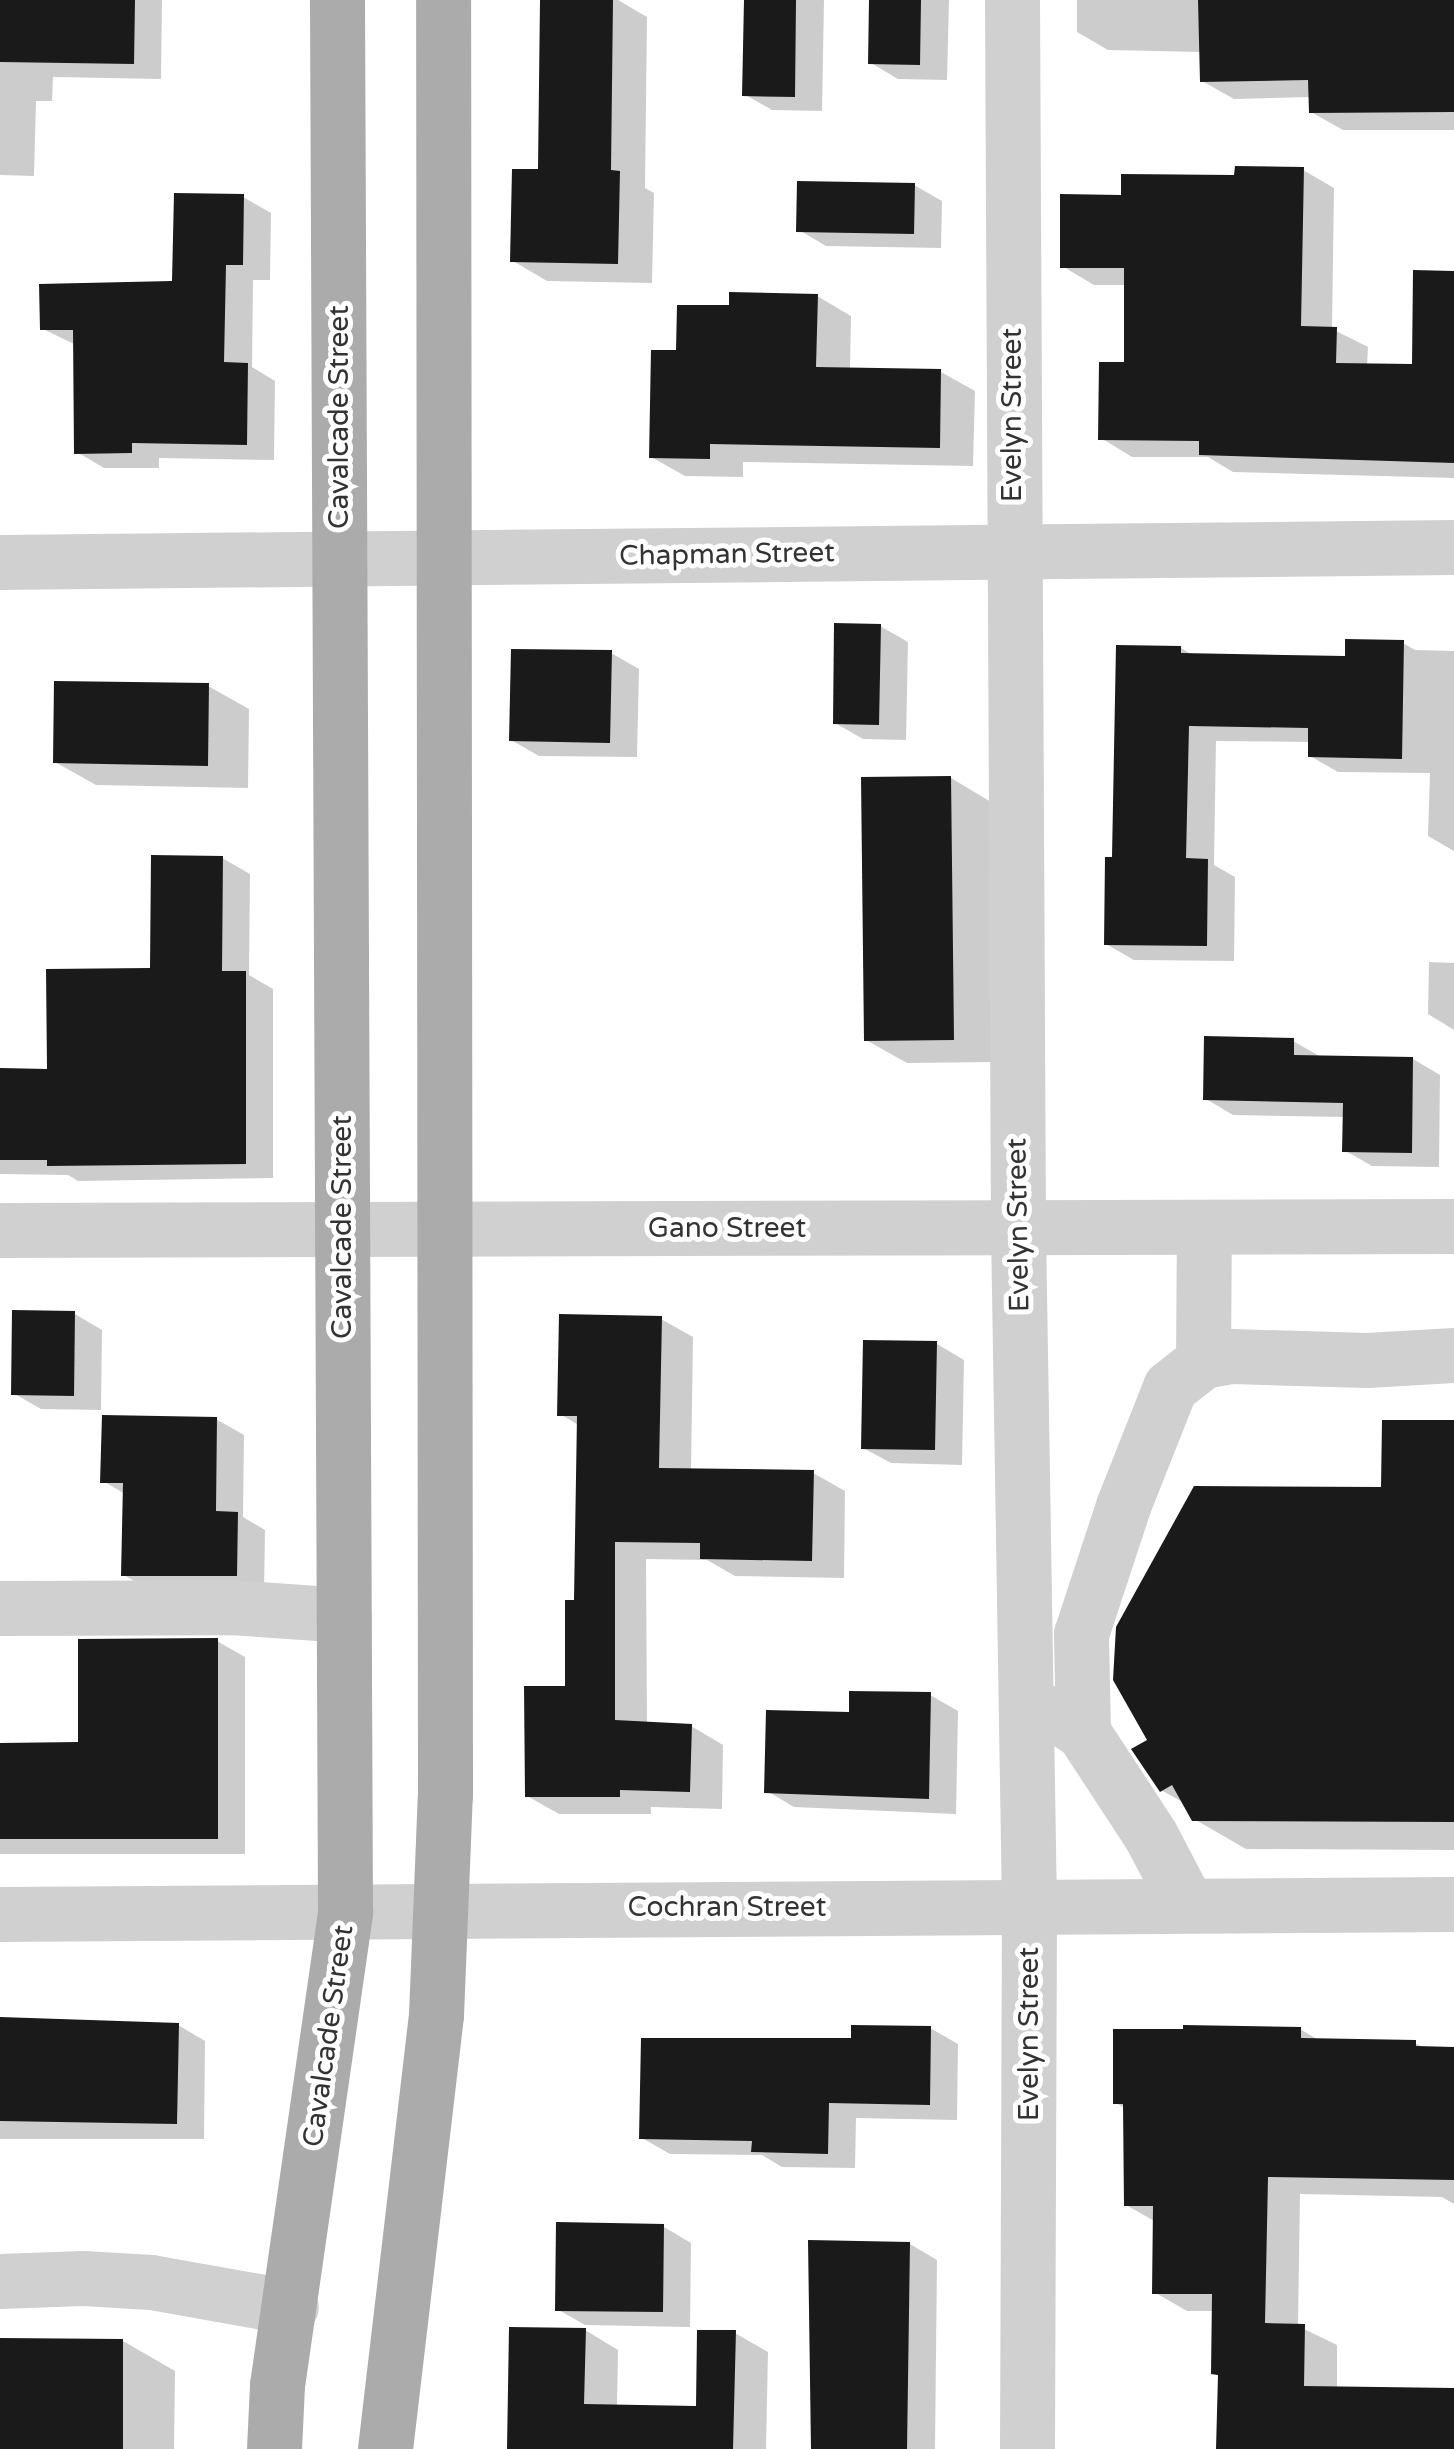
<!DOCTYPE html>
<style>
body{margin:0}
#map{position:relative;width:1454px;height:2449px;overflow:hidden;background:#fff;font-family:"Varela Round",sans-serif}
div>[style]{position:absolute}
.shadow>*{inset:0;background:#0003}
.building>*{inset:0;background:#1a1a1a}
.minor>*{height:55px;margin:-27.5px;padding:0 27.5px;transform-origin:27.5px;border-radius:27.5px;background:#d0d0d0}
.major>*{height:55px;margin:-27.5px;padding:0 27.5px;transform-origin:27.5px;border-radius:27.5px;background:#ababab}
span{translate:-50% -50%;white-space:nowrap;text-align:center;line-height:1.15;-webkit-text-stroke:10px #fff;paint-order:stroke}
.street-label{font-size:28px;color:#333}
</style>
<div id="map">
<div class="shadow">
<i style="clip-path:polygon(0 0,162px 0,161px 79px,53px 77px,52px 101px,36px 101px,34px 176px,0 175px)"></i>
<i style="clip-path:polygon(542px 0,618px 0,647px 17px,645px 188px,654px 193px,652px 283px,547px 281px,513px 261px,541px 172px)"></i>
<i style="clip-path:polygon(746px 0,824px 0,822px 111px,772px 110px,744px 94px)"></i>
<i style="clip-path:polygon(872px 0,949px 0,947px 80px,898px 79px,871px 63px)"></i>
<i style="clip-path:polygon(1077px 0,1454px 0,1454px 130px,1343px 130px,1311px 112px,1311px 97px,1234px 99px,1202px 81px,1202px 52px,1108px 50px,1077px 32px)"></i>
<i style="clip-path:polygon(1303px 170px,1334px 188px,1332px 329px,1368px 347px,1367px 366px,1414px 367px,1454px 274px,1454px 478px,1233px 472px,1208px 457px,1132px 457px,1101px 438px,1127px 365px,1127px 285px,1094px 285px,1062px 266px,1123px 197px)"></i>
<i style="clip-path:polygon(914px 185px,942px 201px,941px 248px,826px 246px,799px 230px)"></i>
<i style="clip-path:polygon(243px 197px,271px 213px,270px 280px,253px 280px,252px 367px,275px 381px,274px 460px,159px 458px,159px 468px,104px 468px,77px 452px,76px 345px,43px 329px,174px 283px)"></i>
<i style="clip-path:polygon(817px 296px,851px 316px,850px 370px,941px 372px,975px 391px,973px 466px,743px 462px,743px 477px,685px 476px,651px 457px,679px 353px,732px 308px)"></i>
<i style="clip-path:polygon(880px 626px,908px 642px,906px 740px,863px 739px,835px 723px)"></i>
<i style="clip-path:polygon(1403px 643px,1415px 650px,1454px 651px,1454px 851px,1428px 836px,1430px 773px,1338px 772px,1310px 756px,1311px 742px,1216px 741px,1214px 865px,1235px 877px,1234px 961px,1134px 960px,1106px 944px,1114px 860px,1181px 648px,1194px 656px,1347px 659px)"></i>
<i style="clip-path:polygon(611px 653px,639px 669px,637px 757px,539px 756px,511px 740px)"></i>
<i style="clip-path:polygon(208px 686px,249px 709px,248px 788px,96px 785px,55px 762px)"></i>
<i style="clip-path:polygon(951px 778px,991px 802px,994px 1062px,907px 1063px,866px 1040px)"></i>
<i style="clip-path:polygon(222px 858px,250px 874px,249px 975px,273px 989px,273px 1178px,78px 1181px,68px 1175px,0 1174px,0 1070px,50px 1071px,152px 970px)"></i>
<i style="clip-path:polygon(1429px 962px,1454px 963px,1454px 1030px,1428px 1014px)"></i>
<i style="clip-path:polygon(1293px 1041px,1321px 1057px,1413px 1059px,1440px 1075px,1439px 1167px,1372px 1166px,1344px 1150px,1345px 1117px,1233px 1115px,1206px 1099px)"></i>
<i style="clip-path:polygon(75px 1314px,102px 1330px,101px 1410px,41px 1409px,13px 1393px)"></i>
<i style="clip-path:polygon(661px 1319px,693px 1337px,691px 1471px,813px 1473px,845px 1491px,844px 1578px,735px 1576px,707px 1560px,646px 1559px,647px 1724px,691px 1726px,723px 1745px,722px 1809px,651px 1807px,651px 1814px,559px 1814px,527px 1796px,568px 1688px,577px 1602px,580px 1426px,560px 1414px)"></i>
<i style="clip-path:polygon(937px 1344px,964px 1360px,962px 1465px,891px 1463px,863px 1448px)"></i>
<i style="clip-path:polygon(216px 1419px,244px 1435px,243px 1517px,265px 1530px,264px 1591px,151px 1591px,124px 1575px,125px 1494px,103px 1481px)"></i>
<i style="clip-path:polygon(1454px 1422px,1454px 1850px,1246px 1849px,1194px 1819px,1186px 1804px,1161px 1790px,1150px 1741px,1383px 1489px)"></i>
<i style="clip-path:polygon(217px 1641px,245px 1657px,245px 1854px,0 1854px,0 1745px,81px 1744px)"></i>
<i style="clip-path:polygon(930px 1695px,958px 1711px,956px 1814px,794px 1807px,767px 1791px,851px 1715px)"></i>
<i style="clip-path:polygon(0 2021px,178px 2025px,205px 2041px,204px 2139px,0 2139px)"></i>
<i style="clip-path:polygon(930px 2028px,958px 2044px,957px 2120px,856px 2118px,855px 2168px,782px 2167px,762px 2155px,670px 2154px,642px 2138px,853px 2040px)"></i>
<i style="clip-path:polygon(1300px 2029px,1320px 2041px,1415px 2043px,1426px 2049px,1454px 2049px,1454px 2204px,1442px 2197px,1300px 2194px,1298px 2326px,1337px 2345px,1337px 2388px,1454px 2388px,1454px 2449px,1219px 2449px,1220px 2377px,1213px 2373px,1214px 2311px,1187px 2311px,1154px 2292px,1156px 2222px,1126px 2205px,1125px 2108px,1116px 2103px)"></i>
<i style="clip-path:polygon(664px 2227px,691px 2243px,690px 2327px,585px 2325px,557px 2309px)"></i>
<i style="clip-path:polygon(810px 2243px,910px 2244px,937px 2260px,935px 2449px,813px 2449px)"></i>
<i style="clip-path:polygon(585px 2330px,618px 2350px,617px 2407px,698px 2409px,735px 2333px,768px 2352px,766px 2449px,482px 2449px,510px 2449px)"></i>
<i style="clip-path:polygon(0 2341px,123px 2341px,175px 2371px,174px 2449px,0 2449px)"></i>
</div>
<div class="building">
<i style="clip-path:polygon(0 0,135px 0,134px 64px,0 62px)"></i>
<i style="clip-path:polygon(540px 0,613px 0,611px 170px,620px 171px,618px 264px,510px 262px,512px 169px,538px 169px)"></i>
<i style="clip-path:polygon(744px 0,796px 0,795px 97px,742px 96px)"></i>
<i style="clip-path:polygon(869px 0,921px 0,920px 65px,868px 64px)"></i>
<i style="clip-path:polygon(1198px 0,1454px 0,1454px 112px,1309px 113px,1308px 80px,1200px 82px)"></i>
<i style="clip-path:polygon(1235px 166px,1304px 167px,1301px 326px,1337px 327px,1336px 363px,1412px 364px,1413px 270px,1454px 271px,1454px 463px,1199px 455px,1199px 441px,1098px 440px,1099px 362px,1124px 362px,1124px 268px,1060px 268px,1060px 194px,1121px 195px,1121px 174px,1234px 175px)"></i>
<i style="clip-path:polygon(797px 181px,915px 183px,914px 234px,796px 232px)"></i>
<i style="clip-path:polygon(174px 193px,244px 194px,243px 265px,226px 265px,224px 362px,248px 363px,247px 445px,132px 443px,132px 453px,74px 454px,73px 330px,40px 330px,39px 284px,172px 281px)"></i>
<i style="clip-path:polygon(729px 292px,818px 294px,816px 367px,941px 369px,940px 448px,710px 444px,710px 459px,649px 458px,651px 350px,676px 350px,677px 305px,729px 305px)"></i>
<i style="clip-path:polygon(834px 623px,881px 624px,879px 725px,833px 724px)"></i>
<i style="clip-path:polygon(1345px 639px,1404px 640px,1402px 759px,1308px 757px,1308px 728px,1189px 726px,1186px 858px,1208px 859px,1207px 946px,1104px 945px,1105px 857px,1112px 857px,1116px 645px,1181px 646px,1181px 653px,1345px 656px)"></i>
<i style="clip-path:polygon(511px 649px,612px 650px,610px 743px,509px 741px)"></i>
<i style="clip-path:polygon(54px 681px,209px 683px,208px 766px,53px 763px)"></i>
<i style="clip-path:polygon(951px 776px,954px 1040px,864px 1041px,861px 777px)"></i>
<i style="clip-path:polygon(151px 855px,223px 856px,222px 971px,246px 971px,246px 1164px,47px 1166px,47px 1160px,0 1160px,0 1068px,47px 1069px,46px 969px,150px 968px)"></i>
<i style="clip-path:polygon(1204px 1036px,1294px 1038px,1294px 1055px,1413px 1057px,1412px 1153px,1342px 1152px,1343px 1103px,1203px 1100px)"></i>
<i style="clip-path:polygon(12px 1310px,75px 1311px,74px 1396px,11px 1395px)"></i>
<i style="clip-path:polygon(559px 1314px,662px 1316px,659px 1468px,814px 1470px,812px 1561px,700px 1559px,700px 1543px,615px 1542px,615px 1720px,692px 1724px,690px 1792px,620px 1790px,620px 1797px,525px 1797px,524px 1686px,565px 1686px,565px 1600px,574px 1600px,577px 1416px,557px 1416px)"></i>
<i style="clip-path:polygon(863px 1340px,937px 1341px,935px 1450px,861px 1449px)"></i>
<i style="clip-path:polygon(102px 1415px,217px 1417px,216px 1511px,238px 1512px,237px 1576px,121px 1576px,123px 1483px,100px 1483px)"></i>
<i style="clip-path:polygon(1382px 1420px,1454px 1420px,1454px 1822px,1192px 1821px,1172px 1785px,1160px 1792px,1131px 1749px,1147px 1740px,1113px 1680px,1116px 1627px,1194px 1486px,1381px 1487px)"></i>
<i style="clip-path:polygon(218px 1638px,218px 1839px,0 1839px,0 1743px,78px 1742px,78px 1639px)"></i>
<i style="clip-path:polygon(849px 1691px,931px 1692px,929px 1799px,764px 1793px,766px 1710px,849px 1712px)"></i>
<i style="clip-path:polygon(0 2017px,179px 2023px,177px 2124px,0 2121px)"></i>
<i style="clip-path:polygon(851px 2025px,931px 2026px,930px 2105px,829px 2103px,828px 2154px,751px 2152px,752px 2141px,639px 2139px,641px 2038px,851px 2038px)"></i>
<i style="clip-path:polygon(1183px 2025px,1301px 2027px,1301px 2038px,1416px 2040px,1416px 2046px,1454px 2047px,1454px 2180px,1268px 2177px,1265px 2323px,1305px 2324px,1304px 2386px,1454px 2388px,1454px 2449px,1216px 2449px,1218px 2375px,1211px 2374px,1212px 2294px,1152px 2294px,1153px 2206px,1124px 2206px,1123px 2104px,1113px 2104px,1113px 2029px,1183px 2029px)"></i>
<i style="clip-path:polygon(556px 2222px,664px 2224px,663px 2312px,555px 2311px)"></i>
<i style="clip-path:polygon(808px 2240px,910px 2242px,907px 2449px,811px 2449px)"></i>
<i style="clip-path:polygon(509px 2327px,586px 2328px,584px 2404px,696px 2406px,697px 2330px,736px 2330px,733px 2449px,507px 2449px)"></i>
<i style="clip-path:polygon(0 2338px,123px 2339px,123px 2449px,0 2449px)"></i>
</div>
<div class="minor">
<i style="left:1012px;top:0;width:1229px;rotate:89.72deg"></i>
<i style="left:1018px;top:1229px;width:676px;rotate:89.07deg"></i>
<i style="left:1029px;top:1905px;width:544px;rotate:90.21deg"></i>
<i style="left:0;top:562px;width:1454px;rotate:-0.59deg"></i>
<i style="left:0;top:1230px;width:1454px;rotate:-0.16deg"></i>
<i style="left:1203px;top:1361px;width:29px;rotate:-10deg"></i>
<i style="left:1232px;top:1356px;width:135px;rotate:1.7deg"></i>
<i style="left:1367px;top:1360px;width:87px;rotate:-3.3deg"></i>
<i style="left:0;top:1608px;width:231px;rotate:-0.2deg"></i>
<i style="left:231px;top:1607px;width:113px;rotate:4deg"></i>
<i style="left:1054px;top:1713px;width:35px;rotate:33deg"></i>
<i style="left:1083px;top:1732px;width:124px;rotate:56.8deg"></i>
<i style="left:1151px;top:1836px;width:78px;rotate:62.4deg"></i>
<i style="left:1083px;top:1732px;width:98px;rotate:-91.2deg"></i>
<i style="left:1081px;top:1634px;width:135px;rotate:-71.8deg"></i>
<i style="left:1123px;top:1506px;width:128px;rotate:-68.4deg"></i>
<i style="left:1170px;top:1387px;width:42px;rotate:-38.2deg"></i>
<i style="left:1203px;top:1361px;width:133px;rotate:-89.6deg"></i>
<i style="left:0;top:1914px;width:1454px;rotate:-0.39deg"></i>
<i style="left:0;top:2281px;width:83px;rotate:-2.1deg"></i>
<i style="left:83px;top:2278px;width:68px;rotate:3.4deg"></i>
<i style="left:151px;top:2282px;width:142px;rotate:10.1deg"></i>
</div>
<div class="major">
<i style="left:274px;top:2449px;width:64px;rotate:-87.3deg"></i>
<i style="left:277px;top:2385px;width:479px;rotate:-81.8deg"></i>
<i style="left:345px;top:1911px;width:1911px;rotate:-90.24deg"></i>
<i style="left:385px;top:2449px;width:437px;rotate:-83.3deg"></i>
<i style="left:436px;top:2015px;width:220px;rotate:-87.7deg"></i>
<i style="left:445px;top:1795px;width:1795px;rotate:-90.06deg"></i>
</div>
<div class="street-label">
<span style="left:1012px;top:415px;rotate:-90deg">Evelyn Street</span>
<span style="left:339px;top:417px;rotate:-90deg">Cavalcade Street</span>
<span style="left:727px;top:554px;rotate:-1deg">Chapman Street</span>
<span style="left:1018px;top:1225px;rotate:-91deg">Evelyn Street</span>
<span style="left:342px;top:1227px;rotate:-90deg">Cavalcade Street</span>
<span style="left:727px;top:1228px">Gano Street</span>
<span style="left:727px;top:1907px">Cochran Street</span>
<span style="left:1029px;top:2034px;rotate:-90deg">Evelyn Street</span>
<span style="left:328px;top:2036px;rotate:-82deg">Cavalcade Street</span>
</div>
</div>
